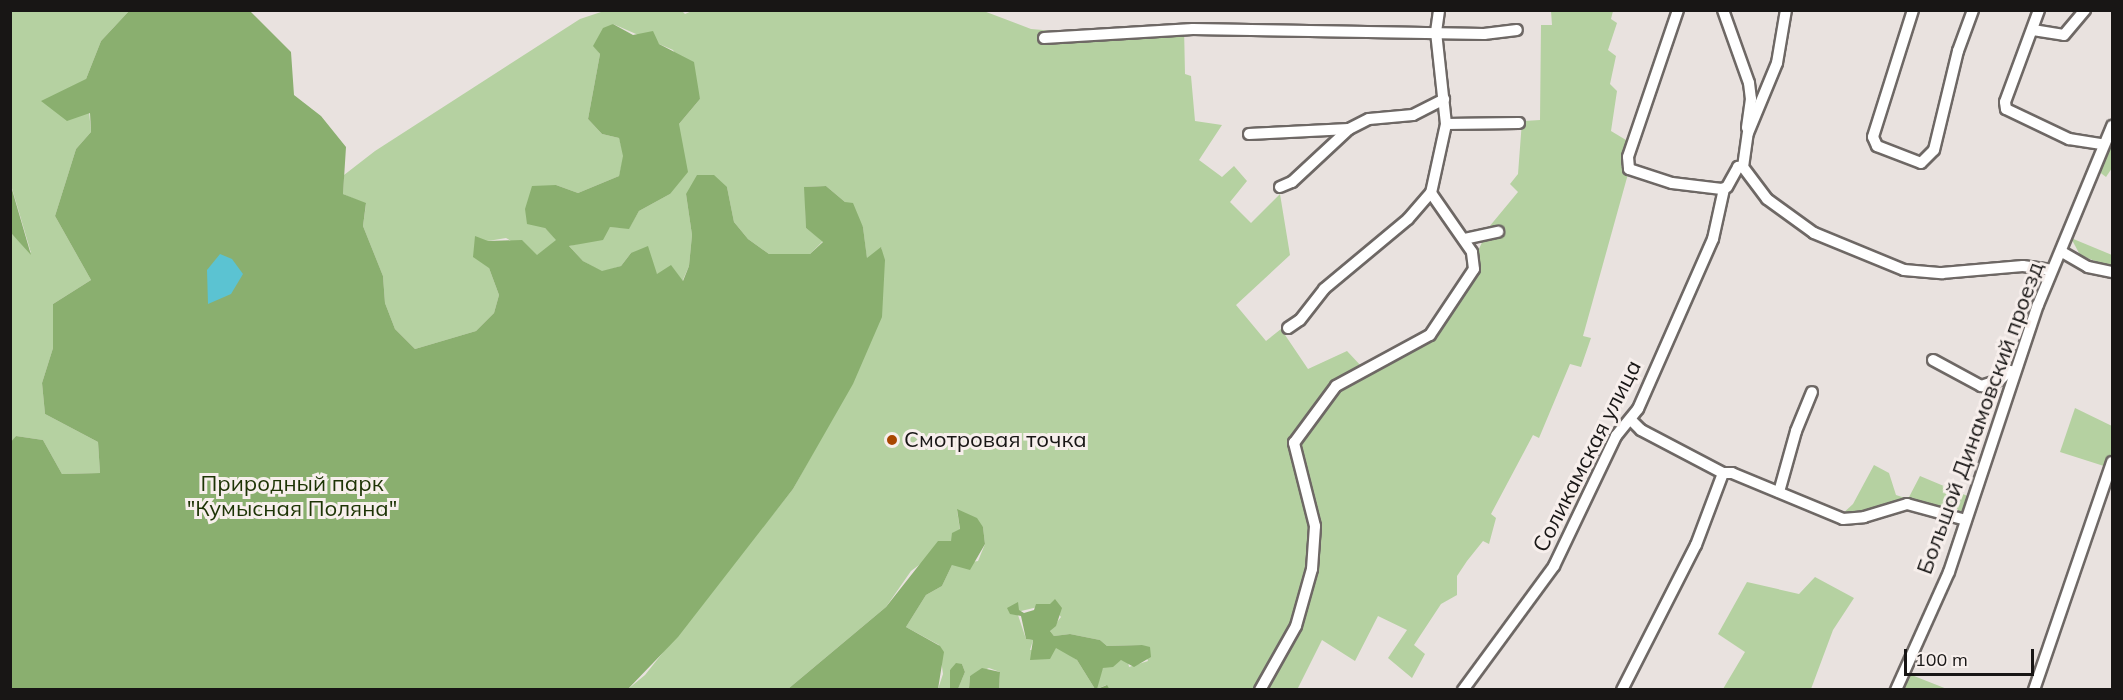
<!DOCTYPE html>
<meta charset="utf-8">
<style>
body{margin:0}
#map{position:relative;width:2123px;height:700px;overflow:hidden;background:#e9e2df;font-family:Mulish,sans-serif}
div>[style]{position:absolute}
.green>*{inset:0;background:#b5d1a1}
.forest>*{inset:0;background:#8aaf6f}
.water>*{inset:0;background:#5bc3d2}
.roads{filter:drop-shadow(2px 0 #6e6865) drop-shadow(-2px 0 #6e6865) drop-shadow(0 2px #6e6865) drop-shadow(0 -2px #6e6865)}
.street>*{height:10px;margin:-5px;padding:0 5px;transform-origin:5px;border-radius:5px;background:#fff}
.dots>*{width:16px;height:16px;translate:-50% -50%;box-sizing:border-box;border:3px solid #f7efec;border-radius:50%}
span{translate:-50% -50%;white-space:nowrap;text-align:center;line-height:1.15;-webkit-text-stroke:6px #f7efec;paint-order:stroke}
.street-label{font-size:22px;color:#181615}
.poi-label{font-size:22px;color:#181615}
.left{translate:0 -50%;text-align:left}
.park-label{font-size:22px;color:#1d3405}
.frame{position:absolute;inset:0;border:12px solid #181615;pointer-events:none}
.scale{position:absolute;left:1904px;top:649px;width:130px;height:27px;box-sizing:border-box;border:3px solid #181615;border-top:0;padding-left:8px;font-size:18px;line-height:21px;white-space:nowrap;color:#181615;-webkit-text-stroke:4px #f7efec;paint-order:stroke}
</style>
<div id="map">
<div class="green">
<i style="clip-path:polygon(681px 10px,685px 14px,694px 10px,981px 10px,1031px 29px,1066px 32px,1184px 27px,1185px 74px,1191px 76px,1195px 121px,1222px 125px,1199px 160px,1222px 177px,1234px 166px,1247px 181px,1230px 202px,1251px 223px,1280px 194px,1290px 255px,1236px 305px,1266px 341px,1281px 329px,1308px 369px,1347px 351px,1362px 367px,1423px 336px,1462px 286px,1489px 227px,1518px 192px,1510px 184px,1518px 174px,1522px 121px,1540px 120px,1541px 25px,1552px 25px,1551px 11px,1613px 11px,1611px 19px,1617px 23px,1608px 50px,1616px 56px,1610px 84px,1617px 91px,1611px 131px,1631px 143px,1621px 166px,1628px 174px,1583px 336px,1591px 338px,1581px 367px,1570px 364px,1539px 438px,1533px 435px,1491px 514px,1496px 518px,1489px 544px,1483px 541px,1467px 561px,1457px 576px,1457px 595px,1441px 604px,1414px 645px,1425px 654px,1412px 678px,1388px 658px,1407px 630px,1378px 616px,1355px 661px,1322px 640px,1297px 690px,1110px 690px,1106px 685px,1097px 689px,1097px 677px,1103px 668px,1121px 660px,1128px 661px,1129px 667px,1148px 661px,1142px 645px,1107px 646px,1100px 640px,1070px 634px,1054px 636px,1050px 631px,1061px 617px,1050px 604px,1017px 612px,1026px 639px,1033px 640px,1030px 650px,1057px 647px,1066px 652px,1077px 660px,1095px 689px,999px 689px,1000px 672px,989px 668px,970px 676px,969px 689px,958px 689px,965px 672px,962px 664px,950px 670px,952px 688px,938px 689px,943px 674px,939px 645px,906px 627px,926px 595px,942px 586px,952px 565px,978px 561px,985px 544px,983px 527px,957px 510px,960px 530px,951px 541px,911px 571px,886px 607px,788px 689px,628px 689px,645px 675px,793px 489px,819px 442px,882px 248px,867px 259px,863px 227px,845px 202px,826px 186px,805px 187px,806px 228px,823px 241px,810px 254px,769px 254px,748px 239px,734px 222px,727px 187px,686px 194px,692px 235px,689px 266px,682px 282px,657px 274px,631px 253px,621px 266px,602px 272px,583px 261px,569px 246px,585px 242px,610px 227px,629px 228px,639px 211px,670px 194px,679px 124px,700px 99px,673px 50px,613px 24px,594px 46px,600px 54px,588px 119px,602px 134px,619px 138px,624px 156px,619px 176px,578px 193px,556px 185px,545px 228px,557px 240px,537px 256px,506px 238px,488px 241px,489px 268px,499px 295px,494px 313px,476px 331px,415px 349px,395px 329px,385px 303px,383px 276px,363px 226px,366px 204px,343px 194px,344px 175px,375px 151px,580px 19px,604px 11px)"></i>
<i style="clip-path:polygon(11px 11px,129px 11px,101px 41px,86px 79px,91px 132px,76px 149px,55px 216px,91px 280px,53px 304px,53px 348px,42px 383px,45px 414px,98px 442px,100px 473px,62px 474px,43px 440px,16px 436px,11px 443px,11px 233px,31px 253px,11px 185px)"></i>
<i style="clip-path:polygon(2112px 132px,2112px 168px,2106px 177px,2098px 171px)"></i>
<i style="clip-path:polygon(2071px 238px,2112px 255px,2112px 268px,2080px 255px)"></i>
<i style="clip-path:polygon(2075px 408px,2112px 426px,2112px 454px,2107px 467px,2060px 452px)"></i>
<i style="clip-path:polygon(1874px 465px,1889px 473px,1896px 495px,1908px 499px,1920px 476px,1970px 497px,1966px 510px,1962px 514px,1920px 504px,1840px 516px,1853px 504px)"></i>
<i style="clip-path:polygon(1815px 577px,1854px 598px,1833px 630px,1811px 689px,1723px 689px,1745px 652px,1718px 634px,1747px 582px,1799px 594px)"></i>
<i style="clip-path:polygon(1901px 669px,1909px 674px,1947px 689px,1893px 690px)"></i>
</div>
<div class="forest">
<i style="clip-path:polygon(129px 11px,250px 11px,291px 52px,294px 95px,321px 116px,346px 147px,343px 194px,366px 203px,363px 226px,383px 276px,385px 303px,395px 329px,415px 349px,476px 331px,494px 313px,499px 295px,489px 268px,473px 257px,475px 236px,488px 241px,522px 240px,537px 255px,556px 240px,545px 228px,527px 224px,525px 209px,532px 186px,556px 185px,578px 193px,619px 176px,623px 156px,619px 138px,602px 134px,588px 119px,600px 54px,593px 46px,603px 28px,613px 24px,633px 35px,653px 31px,659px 44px,694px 62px,700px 99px,679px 124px,688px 172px,670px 194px,639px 211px,629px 229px,610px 227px,603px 240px,569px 246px,583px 261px,602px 271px,621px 266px,631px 253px,648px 246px,657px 274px,671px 265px,683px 281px,689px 266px,692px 235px,686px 194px,697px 175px,714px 175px,727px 187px,734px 222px,748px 239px,769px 254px,810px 254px,823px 242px,806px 228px,804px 187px,826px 186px,845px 202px,853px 203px,863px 227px,867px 258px,881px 247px,885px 260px,882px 317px,853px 384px,793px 489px,678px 637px,628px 689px,11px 689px,10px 443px,16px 436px,43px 440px,62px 474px,100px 473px,98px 442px,45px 414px,42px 383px,53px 348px,53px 304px,91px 280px,55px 216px,76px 149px,91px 132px,90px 113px,67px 121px,41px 101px,86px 79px,101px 41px)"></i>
<i style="clip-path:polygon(11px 185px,11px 186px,31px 255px,11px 233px)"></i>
<i style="clip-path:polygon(957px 509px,977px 518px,983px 527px,985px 544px,970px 570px,952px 565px,942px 586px,926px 595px,906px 627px,940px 646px,944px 652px,938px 689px,788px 689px,886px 607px,938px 541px,951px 541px,952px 533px,960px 529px)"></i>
<i style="clip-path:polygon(1055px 599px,1062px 608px,1056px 626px,1050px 631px,1054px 636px,1070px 634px,1100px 640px,1107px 646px,1142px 645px,1150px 647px,1151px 657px,1134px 667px,1121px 660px,1113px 667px,1103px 668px,1097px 689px,1107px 685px,1110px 690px,1095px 689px,1077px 660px,1056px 648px,1050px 659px,1030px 660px,1033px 640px,1026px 639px,1021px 616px,1010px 614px,1007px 608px,1018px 602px,1019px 610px,1024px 613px,1034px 610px,1036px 604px,1050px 604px)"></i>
<i style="clip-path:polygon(956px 663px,962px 664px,965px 672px,958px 689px,950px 689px,950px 670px)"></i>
<i style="clip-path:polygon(982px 668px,1000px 672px,999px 689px,969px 689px,970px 676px)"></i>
</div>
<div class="water">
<i style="clip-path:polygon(220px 254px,232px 259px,243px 274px,231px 294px,208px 304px,207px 270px)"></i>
</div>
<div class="roads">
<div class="street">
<i style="left:1678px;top:10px;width:155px;rotate:108.8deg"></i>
<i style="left:1628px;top:157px;width:12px;rotate:85deg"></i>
<i style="left:1629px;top:169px;width:45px;rotate:18deg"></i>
<i style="left:1672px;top:183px;width:50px;rotate:6.8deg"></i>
<i style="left:1722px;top:189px;width:5px;rotate:-22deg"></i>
<i style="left:1727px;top:187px;width:23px;rotate:-61deg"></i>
<i style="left:1738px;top:167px;width:5px"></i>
<i style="left:1743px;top:167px;width:40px;rotate:53deg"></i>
<i style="left:1767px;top:199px;width:58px;rotate:35.9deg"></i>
<i style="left:1814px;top:233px;width:97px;rotate:22.3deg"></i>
<i style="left:1904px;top:270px;width:38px;rotate:5deg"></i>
<i style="left:1942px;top:273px;width:81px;rotate:-4.9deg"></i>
<i style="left:2023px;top:266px;width:29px;rotate:8deg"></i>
<i style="left:1723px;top:10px;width:77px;rotate:70.4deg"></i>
<i style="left:1749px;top:83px;width:16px;rotate:83deg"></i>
<i style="left:1751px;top:99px;width:29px;rotate:98deg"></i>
<i style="left:1913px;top:10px;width:133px;rotate:107.5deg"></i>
<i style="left:1873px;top:137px;width:10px;rotate:66deg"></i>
<i style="left:1877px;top:146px;width:47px;rotate:21.1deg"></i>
<i style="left:1921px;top:163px;width:18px;rotate:-45deg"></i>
<i style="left:1934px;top:150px;width:102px;rotate:-76.4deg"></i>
<i style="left:1958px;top:51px;width:44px;rotate:-69.9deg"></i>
<i style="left:2039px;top:10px;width:98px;rotate:110.3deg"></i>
<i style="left:2005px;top:102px;width:7px;rotate:82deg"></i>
<i style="left:2006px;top:109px;width:70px;rotate:25.5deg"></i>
<i style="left:2069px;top:139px;width:33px;rotate:9deg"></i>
<i style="left:2033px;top:30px;width:31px;rotate:9deg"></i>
<i style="left:2064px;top:35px;width:33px;rotate:-50deg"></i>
<i style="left:1044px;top:38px;width:149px;rotate:-3.5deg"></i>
<i style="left:1193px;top:29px;width:291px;rotate:1deg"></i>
<i style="left:1484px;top:34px;width:33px;rotate:-7deg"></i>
<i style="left:1446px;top:124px;width:73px;rotate:-0.8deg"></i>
<i style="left:1249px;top:134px;width:100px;rotate:-2.9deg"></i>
<i style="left:1743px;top:167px;width:34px;rotate:-82deg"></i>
<i style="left:1748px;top:133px;width:76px;rotate:-67.5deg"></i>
<i style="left:1777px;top:63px;width:54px;rotate:-80.4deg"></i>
<i style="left:1280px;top:187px;width:13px;rotate:-23deg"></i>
<i style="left:1292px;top:182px;width:78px;rotate:-42.9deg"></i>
<i style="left:1349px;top:129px;width:22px;rotate:-27deg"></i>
<i style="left:1369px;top:119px;width:44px;rotate:-5.2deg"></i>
<i style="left:1413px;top:115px;width:35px;rotate:-27deg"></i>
<i style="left:1464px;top:239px;width:35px;rotate:-12deg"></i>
<i style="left:2062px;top:252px;width:30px;rotate:30deg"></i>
<i style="left:2088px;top:267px;width:25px;rotate:12deg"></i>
<i style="left:1288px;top:328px;width:14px;rotate:-34deg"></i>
<i style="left:1300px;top:320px;width:39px;rotate:-52deg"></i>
<i style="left:1324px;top:289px;width:109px;rotate:-39.8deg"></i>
<i style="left:1408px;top:219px;width:35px;rotate:-49deg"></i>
<i style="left:1431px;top:193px;width:71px;rotate:-77.7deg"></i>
<i style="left:1446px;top:124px;width:93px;rotate:-96.2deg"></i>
<i style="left:1436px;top:32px;width:22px;rotate:-82deg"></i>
<i style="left:1933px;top:360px;width:55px;rotate:28.4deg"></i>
<i style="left:1981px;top:386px;width:20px;rotate:-18deg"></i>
<i style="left:2000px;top:380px;width:13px;rotate:-45deg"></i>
<i style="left:2009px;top:371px;width:5px;rotate:11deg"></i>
<i style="left:1631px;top:420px;width:14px;rotate:45deg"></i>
<i style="left:1641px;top:430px;width:93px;rotate:27.7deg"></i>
<i style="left:1723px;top:473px;width:9px"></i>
<i style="left:1732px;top:473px;width:120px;rotate:22.5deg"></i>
<i style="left:1843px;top:519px;width:21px;rotate:-5deg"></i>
<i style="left:1864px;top:517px;width:45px;rotate:-16.8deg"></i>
<i style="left:1907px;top:504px;width:61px;rotate:15.2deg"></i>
<i style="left:1779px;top:492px;width:63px;rotate:-74.4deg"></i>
<i style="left:1796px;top:431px;width:42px;rotate:-67.7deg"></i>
<i style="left:1260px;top:690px;width:73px;rotate:-60.6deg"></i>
<i style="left:1296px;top:626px;width:59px;rotate:-74.3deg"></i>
<i style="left:1312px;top:569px;width:43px;rotate:-86deg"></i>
<i style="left:1315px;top:526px;width:86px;rotate:-104.2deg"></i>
<i style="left:1294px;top:443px;width:71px;rotate:-53.6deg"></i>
<i style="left:1336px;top:386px;width:107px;rotate:-28.5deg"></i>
<i style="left:1430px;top:335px;width:79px;rotate:-56.3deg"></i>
<i style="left:1474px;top:269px;width:17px;rotate:-97deg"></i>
<i style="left:1472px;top:252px;width:72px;rotate:-124.8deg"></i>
<i style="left:1463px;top:690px;width:154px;rotate:-53.7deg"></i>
<i style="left:1554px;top:566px;width:144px;rotate:-64.5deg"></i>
<i style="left:1616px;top:436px;width:35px;rotate:-51deg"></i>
<i style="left:1638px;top:409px;width:186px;rotate:-66.2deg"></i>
<i style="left:1713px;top:239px;width:51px;rotate:-77.6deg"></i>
<i style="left:1622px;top:690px;width:163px;rotate:-63deg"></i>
<i style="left:1696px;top:545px;width:77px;rotate:-69.4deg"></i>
<i style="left:1896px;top:690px;width:129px;rotate:-65.8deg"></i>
<i style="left:1949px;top:572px;width:281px;rotate:-71.6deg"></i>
<i style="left:2038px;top:305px;width:194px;rotate:-67.5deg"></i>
<i style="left:2034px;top:690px;width:241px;rotate:-71.1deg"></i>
</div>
</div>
<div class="dots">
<i style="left:892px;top:440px;background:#a84700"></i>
</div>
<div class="street-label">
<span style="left:1980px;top:418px;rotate:-70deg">Большой Динамовский проезд</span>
<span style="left:1587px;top:456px;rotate:-63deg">Соликамская улица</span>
</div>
<div class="poi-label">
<span class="left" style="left:904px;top:440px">Смотровая точка</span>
</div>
<div class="park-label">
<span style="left:292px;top:496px">Природный парк<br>"Кумысная Поляна"</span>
</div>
<div class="frame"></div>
<div class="scale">100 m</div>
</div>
